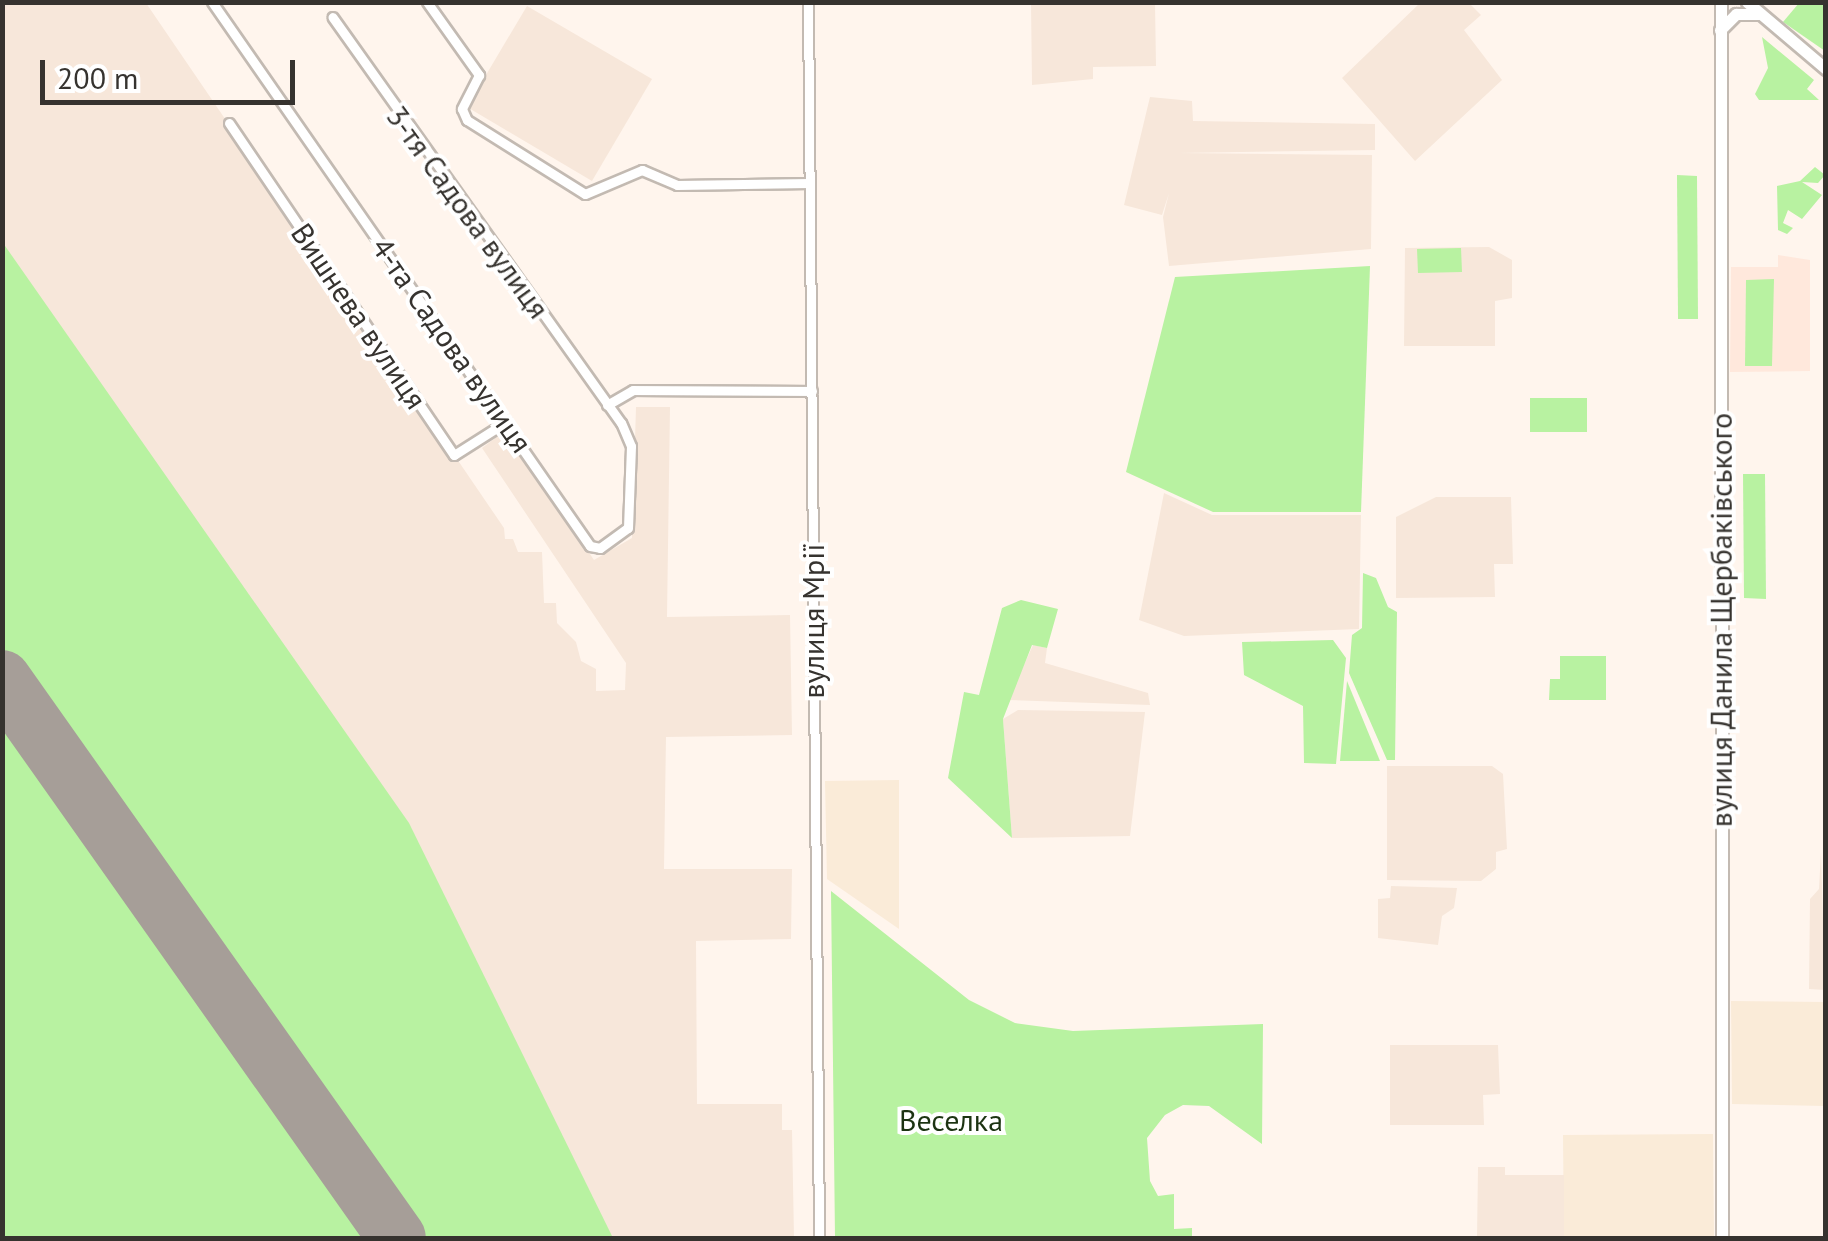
<!DOCTYPE html>
<meta charset="utf-8">
<style>
body{margin:0}
#map{position:relative;width:1828px;height:1241px;overflow:hidden;background:#fff5ed;font-family:"PT Sans",sans-serif}
div>[style]{position:absolute}
.commercial>*{inset:0;background:#faebd8}
.built>*{inset:0;background:#f7e7da}
.medical>*{inset:0;background:#ffe8dc}
.green>*{inset:0;background:#b8f2a1}
.runway>*{height:58px;margin:-29px;padding:0 29px;transform-origin:29px;border-radius:29px;background:#a69e98}
.roads{filter:drop-shadow(2px 0 #c3bab2) drop-shadow(-2px 0 #c3bab2) drop-shadow(0 2px #c3bab2) drop-shadow(0 -2px #c3bab2)}
.minor>*{height:9px;margin:-4.5px;padding:0 4.5px;transform-origin:4.5px;border-radius:4.5px;background:#fff}
.major>*{height:11px;margin:-5.5px;padding:0 5.5px;transform-origin:5.5px;border-radius:5.5px;background:#fff}
span{translate:-50% -50%;white-space:nowrap;text-align:center;line-height:1.15;-webkit-text-stroke:8px #fff;paint-order:stroke}
.street-label{font-size:30px;color:#36332f}
.park-label{font-size:30px;color:#1c3312}
.frame{position:absolute;inset:0;border:5px solid #36332f;pointer-events:none}
.scale{position:absolute;left:40px;top:60px;width:255px;height:45px;box-sizing:border-box;border:5px solid #36332f;border-top:0;padding-left:12px;font-size:30px;line-height:35px;white-space:nowrap;color:#36332f;-webkit-text-stroke:8px #fff;paint-order:stroke}
</style>
<div id="map">
<div class="commercial">
<i style="clip-path:polygon(899px 780px,899px 929px,827px 879px,825px 781px)"></i>
<i style="clip-path:polygon(1731px 1001px,1825px 1002px,1825px 1106px,1732px 1104px)"></i>
<i style="clip-path:polygon(1713px 1134px,1714px 1238px,1564px 1238px,1563px 1135px)"></i>
</div>
<div class="built">
<i style="clip-path:polygon(2px 3px,146px 3px,504px 528px,505px 539px,513px 539px,518px 552px,542px 552px,544px 603px,556px 603px,557px 623px,576px 642px,581px 661px,596px 669px,596px 691px,625px 690px,626px 663px,482px 448px,506px 430px,594px 560px,632px 538px,636px 407px,670px 407px,667px 617px,790px 615px,792px 735px,666px 737px,664px 869px,792px 869px,791px 939px,696px 941px,697px 1104px,782px 1104px,782px 1130px,792px 1130px,794px 1238px,3px 1238px)"></i>
<i style="clip-path:polygon(1031px 3px,1155px 3px,1156px 66px,1093px 67px,1093px 79px,1032px 85px)"></i>
<i style="clip-path:polygon(1469px 3px,1481px 15px,1464px 30px,1502px 80px,1415px 161px,1342px 78px,1420px 3px)"></i>
<i style="clip-path:polygon(527px 6px,652px 79px,592px 181px,467px 107px)"></i>
<i style="clip-path:polygon(1150px 97px,1192px 101px,1193px 121px,1375px 124px,1375px 150px,1179px 153px,1372px 155px,1371px 249px,1169px 266px,1163px 217px,1169px 193px,1162px 215px,1124px 205px)"></i>
<i style="clip-path:polygon(1489px 247px,1512px 260px,1512px 298px,1495px 301px,1495px 346px,1404px 346px,1405px 248px)"></i>
<i style="clip-path:polygon(1164px 493px,1212px 515px,1361px 515px,1359px 629px,1184px 636px,1139px 620px)"></i>
<i style="clip-path:polygon(1436px 497px,1511px 497px,1513px 564px,1494px 564px,1495px 597px,1396px 598px,1396px 517px)"></i>
<i style="clip-path:polygon(1033px 645px,1047px 648px,1045px 663px,1148px 693px,1150px 705px,1008px 700px)"></i>
<i style="clip-path:polygon(1018px 710px,1145px 712px,1130px 836px,1012px 838px,1003px 719px)"></i>
<i style="clip-path:polygon(1387px 766px,1492px 766px,1503px 774px,1507px 849px,1496px 852px,1496px 869px,1481px 881px,1387px 880px)"></i>
<i style="clip-path:polygon(1821px 852px,1825px 990px,1809px 989px,1810px 899px,1819px 889px)"></i>
<i style="clip-path:polygon(1391px 886px,1457px 888px,1454px 908px,1442px 916px,1438px 945px,1378px 938px,1378px 899px,1390px 898px)"></i>
<i style="clip-path:polygon(1390px 1045px,1498px 1045px,1500px 1094px,1483px 1095px,1484px 1125px,1390px 1125px)"></i>
<i style="clip-path:polygon(1478px 1167px,1505px 1167px,1505px 1175px,1564px 1175px,1564px 1238px,1477px 1238px)"></i>
</div>
<div class="medical">
<i style="clip-path:polygon(1778px 255px,1810px 260px,1810px 371px,1730px 372px,1731px 267px,1778px 267px)"></i>
</div>
<div class="green">
<i style="clip-path:polygon(1799px 3px,1825px 3px,1825px 51px,1783px 22px)"></i>
<i style="clip-path:polygon(1762px 37px,1814px 80px,1807px 89px,1819px 100px,1759px 100px,1755px 94px,1768px 68px)"></i>
<i style="clip-path:polygon(1815px 167px,1825px 175px,1818px 183px,1802px 182px,1822px 195px,1802px 219px,1788px 210px,1783px 223px,1793px 228px,1787px 234px,1778px 230px,1777px 186px,1800px 181px)"></i>
<i style="clip-path:polygon(1677px 175px,1697px 176px,1698px 319px,1678px 319px)"></i>
<i style="clip-path:polygon(3px 243px,409px 823px,613px 1238px,3px 1238px)"></i>
<i style="clip-path:polygon(1461px 248px,1462px 272px,1418px 273px,1417px 249px)"></i>
<i style="clip-path:polygon(1370px 266px,1361px 512px,1213px 512px,1126px 472px,1175px 277px)"></i>
<i style="clip-path:polygon(1774px 279px,1772px 366px,1745px 366px,1746px 280px)"></i>
<i style="clip-path:polygon(1530px 398px,1587px 398px,1587px 432px,1530px 432px)"></i>
<i style="clip-path:polygon(1743px 474px,1765px 474px,1766px 599px,1744px 598px)"></i>
<i style="clip-path:polygon(1363px 573px,1376px 578px,1388px 607px,1397px 612px,1395px 760px,1387px 760px,1349px 673px,1352px 635px,1362px 628px)"></i>
<i style="clip-path:polygon(1021px 600px,1058px 609px,1047px 648px,1032px 645px,1003px 719px,1012px 838px,948px 778px,964px 692px,979px 695px,1002px 608px)"></i>
<i style="clip-path:polygon(1333px 640px,1346px 658px,1336px 764px,1304px 763px,1303px 706px,1244px 675px,1242px 642px)"></i>
<i style="clip-path:polygon(1560px 656px,1606px 656px,1606px 700px,1549px 700px,1550px 679px,1560px 679px)"></i>
<i style="clip-path:polygon(1347px 681px,1380px 761px,1340px 761px)"></i>
<i style="clip-path:polygon(831px 891px,969px 1000px,1015px 1023px,1073px 1031px,1263px 1024px,1262px 1144px,1209px 1106px,1183px 1105px,1165px 1115px,1147px 1138px,1150px 1181px,1158px 1196px,1174px 1194px,1174px 1229px,1192px 1228px,1192px 1238px,835px 1238px)"></i>
</div>
<div class="runway">
<i style="left:2px;top:679px;width:684px;rotate:54.75deg"></i>
</div>
<div class="roads">
<div class="minor">
<i style="left:212px;top:2px;width:662px;rotate:55.21deg"></i>
<i style="left:590px;top:546px;width:10px;rotate:11deg"></i>
<i style="left:600px;top:548px;width:34px;rotate:-36deg"></i>
<i style="left:628px;top:528px;width:82px;rotate:-87.9deg"></i>
<i style="left:631px;top:446px;width:25px;rotate:-113deg"></i>
<i style="left:621px;top:423px;width:498px;rotate:-125.4deg"></i>
<i style="left:427px;top:2px;width:90px;rotate:54.5deg"></i>
<i style="left:479px;top:75px;width:38px;rotate:117deg"></i>
<i style="left:462px;top:109px;width:12px;rotate:66deg"></i>
<i style="left:467px;top:120px;width:139px;rotate:32.1deg"></i>
<i style="left:585px;top:194px;width:62px;rotate:-22.8deg"></i>
<i style="left:642px;top:170px;width:38px;rotate:23deg"></i>
<i style="left:677px;top:185px;width:133px;rotate:-0.9deg"></i>
<i style="left:808px;top:2px;width:1236px;rotate:89.49deg"></i>
<i style="left:229px;top:123px;width:401px;rotate:55.9deg"></i>
<i style="left:454px;top:455px;width:62px;rotate:-32.4deg"></i>
<i style="left:607px;top:405px;width:30px;rotate:-30deg"></i>
<i style="left:633px;top:390px;width:179px;rotate:0.3deg"></i>
</div>
<div class="major">
<i style="left:1721px;top:2px;width:1236px;rotate:89.95deg"></i>
<i style="left:1747px;top:2px;width:104px;rotate:40.3deg"></i>
<i style="left:1720px;top:30px;width:23px;rotate:-45deg"></i>
<i style="left:1736px;top:14px;width:22px"></i>
</div>
</div>
<div class="street-label">
<span style="left:468px;top:212px;rotate:54deg">3-тя Садова вулиця</span>
<span style="left:359px;top:316px;rotate:56deg">Вишнева вулиця</span>
<span style="left:452px;top:345px;rotate:55deg">4-та Садова вулиця</span>
<span style="left:1721px;top:620px;rotate:-90deg">вулиця Данила Щербаківського</span>
<span style="left:813px;top:621px;rotate:-90deg">вулиця Мрії</span>
</div>
<div class="park-label">
<span style="left:951px;top:1120px">Веселка</span>
</div>
<div class="frame"></div>
<div class="scale">200 m</div>
</div>
